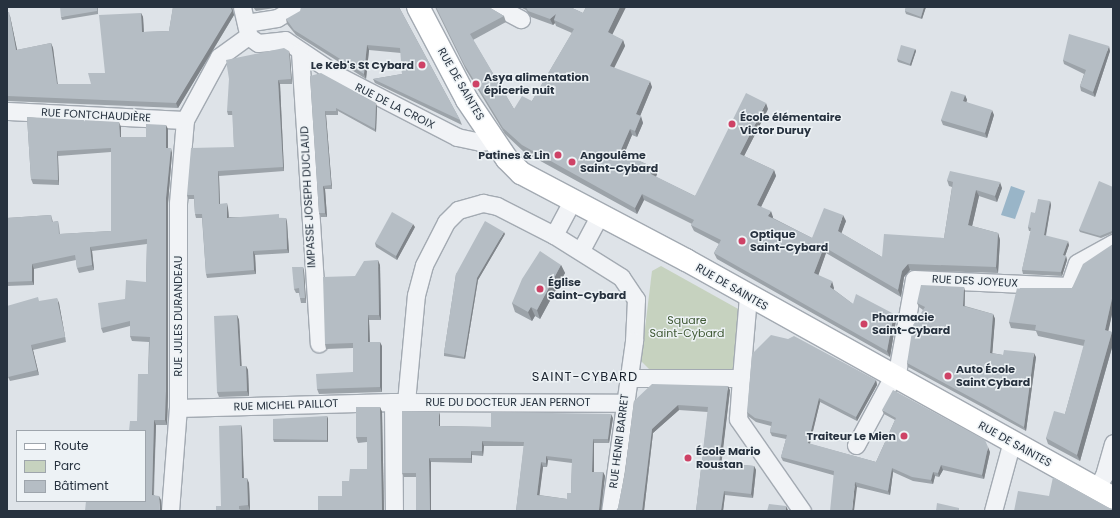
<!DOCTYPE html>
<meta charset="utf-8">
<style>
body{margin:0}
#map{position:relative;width:1120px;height:518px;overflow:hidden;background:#dee3e8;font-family:Poppins,sans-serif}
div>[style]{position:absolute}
.green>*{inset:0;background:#c6d2bf}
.water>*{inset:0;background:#99b5c8}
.roads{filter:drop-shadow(1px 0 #a3aab2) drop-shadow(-1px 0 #a3aab2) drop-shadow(0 1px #a3aab2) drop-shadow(0 -1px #a3aab2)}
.minor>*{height:17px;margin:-8.5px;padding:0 8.5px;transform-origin:8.5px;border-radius:8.5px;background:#f1f3f6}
.major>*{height:22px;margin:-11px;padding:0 11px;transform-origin:11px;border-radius:11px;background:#fff}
.wall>*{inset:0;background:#9ca3a9}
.shaded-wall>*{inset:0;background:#7f8489}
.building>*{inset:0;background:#b5bdc4}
.dots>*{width:11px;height:11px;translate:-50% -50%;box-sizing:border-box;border:2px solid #edf2f5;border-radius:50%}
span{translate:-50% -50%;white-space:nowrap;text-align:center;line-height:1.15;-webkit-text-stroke:3px #edf2f5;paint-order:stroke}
.poi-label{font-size:11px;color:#27323f;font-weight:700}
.right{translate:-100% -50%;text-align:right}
.left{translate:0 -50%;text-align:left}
.street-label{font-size:11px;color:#27323f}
.park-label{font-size:11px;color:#405a35}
.quarter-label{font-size:13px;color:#1a232f;letter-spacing:1px}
.frame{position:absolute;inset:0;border:8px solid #27323f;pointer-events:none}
.legend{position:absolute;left:16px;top:430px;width:130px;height:72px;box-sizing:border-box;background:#edf2f5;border:1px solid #9ea5ac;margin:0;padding:5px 7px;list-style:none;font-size:12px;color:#27323f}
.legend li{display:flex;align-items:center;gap:8px;height:20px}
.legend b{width:20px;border:1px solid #9ea5ac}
</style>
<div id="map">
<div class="green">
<i style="clip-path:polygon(661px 266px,740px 310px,733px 369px,649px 369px,641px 361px,652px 271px)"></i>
</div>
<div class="water">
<i style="clip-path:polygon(1011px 186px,1025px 191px,1015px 219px,1001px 215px)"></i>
</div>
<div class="roads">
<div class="minor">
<i style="left:242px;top:7px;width:28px;rotate:77deg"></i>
<i style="left:498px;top:7px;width:26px;rotate:28deg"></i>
<i style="left:246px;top:23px;width:31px;rotate:-9deg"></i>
<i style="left:277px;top:18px;width:22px;rotate:-30deg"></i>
<i style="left:248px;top:36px;width:12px;rotate:35deg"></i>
<i style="left:258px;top:43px;width:27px;rotate:-6deg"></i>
<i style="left:285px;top:40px;width:63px;rotate:33.9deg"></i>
<i style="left:337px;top:75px;width:135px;rotate:27.3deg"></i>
<i style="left:457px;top:137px;width:24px;rotate:12deg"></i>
<i style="left:480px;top:142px;width:15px;rotate:-8deg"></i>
<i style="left:300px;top:52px;width:292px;rotate:86.3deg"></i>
<i style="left:7px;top:111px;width:178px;rotate:2.9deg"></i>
<i style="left:554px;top:235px;width:38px;rotate:-62deg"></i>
<i style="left:581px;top:250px;width:38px;rotate:-62deg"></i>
<i style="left:628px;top:378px;width:113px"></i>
<i style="left:741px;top:378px;width:81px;rotate:-85.1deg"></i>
<i style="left:741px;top:378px;width:41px;rotate:94.2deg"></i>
<i style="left:738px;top:419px;width:112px;rotate:55.2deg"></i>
<i style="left:393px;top:402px;width:109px;rotate:89.5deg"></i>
<i style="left:406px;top:402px;width:107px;rotate:-84.7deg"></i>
<i style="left:416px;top:295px;width:31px;rotate:-75deg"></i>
<i style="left:424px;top:265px;width:48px;rotate:-62.9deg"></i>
<i style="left:446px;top:222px;width:17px;rotate:-45deg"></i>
<i style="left:458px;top:210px;width:26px;rotate:-16deg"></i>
<i style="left:483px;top:203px;width:14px;rotate:12deg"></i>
<i style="left:497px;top:206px;width:64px;rotate:27deg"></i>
<i style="left:554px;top:235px;width:79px;rotate:32.1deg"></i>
<i style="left:621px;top:277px;width:27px;rotate:56deg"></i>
<i style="left:636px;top:299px;width:42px;rotate:92.7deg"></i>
<i style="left:634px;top:341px;width:172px;rotate:98deg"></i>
<i style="left:178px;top:408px;width:215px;rotate:-1.6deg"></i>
<i style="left:393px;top:402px;width:230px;rotate:0.2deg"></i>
<i style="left:856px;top:445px;width:89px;rotate:-61.7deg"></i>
<i style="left:898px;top:367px;width:89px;rotate:-79.7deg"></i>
<i style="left:914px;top:279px;width:155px;rotate:2.6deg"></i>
<i style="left:1069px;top:286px;width:24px;rotate:-71deg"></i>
<i style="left:1077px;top:263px;width:41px;rotate:-29.1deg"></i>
<i style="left:1096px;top:489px;width:16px;rotate:-60deg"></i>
<i style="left:1104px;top:475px;width:33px;rotate:-74deg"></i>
<i style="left:170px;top:511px;width:103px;rotate:-85.6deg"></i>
<i style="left:178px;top:408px;width:205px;rotate:-90deg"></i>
<i style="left:178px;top:203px;width:83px;rotate:-85.2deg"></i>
<i style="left:185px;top:120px;width:72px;rotate:-61.6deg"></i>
<i style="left:219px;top:57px;width:36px;rotate:-36deg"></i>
<i style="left:993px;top:511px;width:73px;rotate:-74.8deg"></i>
</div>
<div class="major">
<i style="left:418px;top:7px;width:105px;rotate:62.2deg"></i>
<i style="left:467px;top:100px;width:71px;rotate:55.9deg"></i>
<i style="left:507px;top:159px;width:20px;rotate:45deg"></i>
<i style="left:521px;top:173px;width:187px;rotate:27.8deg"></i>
<i style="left:686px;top:260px;width:489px;rotate:29.1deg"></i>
</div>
</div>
<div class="wall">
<i style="clip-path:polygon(98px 7px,98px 14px,62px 20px,61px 17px)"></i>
<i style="clip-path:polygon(173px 7px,232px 7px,234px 15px,178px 108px,7px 101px,7px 12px,10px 16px,17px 50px,51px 43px,53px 48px,58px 84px,91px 84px,105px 73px,141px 13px,143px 17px,144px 32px,169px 31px)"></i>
<i style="clip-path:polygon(253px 7px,276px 7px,274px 8px,256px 11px)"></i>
<i style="clip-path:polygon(399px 7px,460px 120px,462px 125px,375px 83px,373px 79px,402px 74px,401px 53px,369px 50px,366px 79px,296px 35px,287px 24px,286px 19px)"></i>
<i style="clip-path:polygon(435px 7px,491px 7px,490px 8px,504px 16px,506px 22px,473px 40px,514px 109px,532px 101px,572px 33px,556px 26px,555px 23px,553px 25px,531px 17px,526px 10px,520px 7px,570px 7px,583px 13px,586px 7px,626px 7px,612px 35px,623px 40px,625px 46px,614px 68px,652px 87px,640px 116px,643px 123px,637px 137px,632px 135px,624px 154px,655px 168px,657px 174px,656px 177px,695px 196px,768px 109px,744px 156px,774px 170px,776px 176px,761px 207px,773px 217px,773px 218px,812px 238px,846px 221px,841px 233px,882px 257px,944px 238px,952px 187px,949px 186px,947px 180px,1002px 188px,997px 202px,979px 196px,972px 226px,998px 233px,1000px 240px,998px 273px,910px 270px,904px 277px,901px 297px,826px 253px,818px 275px,834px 288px,833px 289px,853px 304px,896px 320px,890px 357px,717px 259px,714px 253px,719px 244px,694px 231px,691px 225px,692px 224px,644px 200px,637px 214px,524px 152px,505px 134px,466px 70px)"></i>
<i style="clip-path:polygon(906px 7px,926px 7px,922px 19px,906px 14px,905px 11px)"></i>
<i style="clip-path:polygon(915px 49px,916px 51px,911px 66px,898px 62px,897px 59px)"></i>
<i style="clip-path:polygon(289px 51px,290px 56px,292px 84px,280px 84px,284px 171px,219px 176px,220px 204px,228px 208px,229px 217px,286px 218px,287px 222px,289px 253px,255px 255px,256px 274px,207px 278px,206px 274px,202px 218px,196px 218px,195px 214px,194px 199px,188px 199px,187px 195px,234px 147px,233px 115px,228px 115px,227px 111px)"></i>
<i style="clip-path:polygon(1110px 51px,1095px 97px,1081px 91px,1080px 86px,1084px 74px,1064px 64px,1063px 60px)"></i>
<i style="clip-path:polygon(310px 76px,377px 107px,376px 132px,338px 111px,338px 115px,326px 115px,332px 189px,325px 189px,327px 217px,321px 217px,319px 213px)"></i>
<i style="clip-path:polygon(965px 95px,967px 100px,966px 102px,994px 115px,987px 138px,943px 125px,941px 120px)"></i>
<i style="clip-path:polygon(27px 117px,121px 127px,121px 137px,146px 137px,168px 129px,168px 148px,172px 153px,168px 203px,168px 396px,167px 425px,156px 425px,154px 495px,161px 500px,145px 501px,137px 421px,148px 374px,149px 342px,132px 341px,130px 336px,130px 326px,103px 333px,101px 328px,125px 299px,146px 282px,147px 244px,92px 251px,94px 270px,79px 273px,77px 268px,76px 260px,34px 269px,34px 285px,7px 286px,7px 203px,7px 218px,51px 215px,53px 222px,58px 221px,59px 226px,60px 234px,111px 231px,111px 152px,58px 156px,59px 185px,33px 184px,31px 179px)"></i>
<i style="clip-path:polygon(1113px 187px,1113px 233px,1101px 238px,1080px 232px,1079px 230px)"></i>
<i style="clip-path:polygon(1050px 201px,1051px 205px,1046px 236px,1069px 245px,1065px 256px,1066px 256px,1067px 260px,1062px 276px,1023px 274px,1022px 270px,1031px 231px,1029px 231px,1028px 227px,1035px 213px)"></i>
<i style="clip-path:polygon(415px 227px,397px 260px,376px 247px,375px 243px)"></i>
<i style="clip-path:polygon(505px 234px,478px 280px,465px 359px,444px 356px,444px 353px,456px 274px)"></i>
<i style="clip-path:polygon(1113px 244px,1113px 310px,1108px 331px,1112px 332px,1113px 334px,1113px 344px,1080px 461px,1048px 444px,1046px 438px,1065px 414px,1084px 346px,1038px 336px,1036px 331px,1011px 328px,1009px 322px,1072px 288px)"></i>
<i style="clip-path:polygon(380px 265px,381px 320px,369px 320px,370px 342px,382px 346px,382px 392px,319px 394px,317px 389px,353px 372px,353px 348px,326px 349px,325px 344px)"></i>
<i style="clip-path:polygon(561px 265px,565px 273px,540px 319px,535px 316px,532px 321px,515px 312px,512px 303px)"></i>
<i style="clip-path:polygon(303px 267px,304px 271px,306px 303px,301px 303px,299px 293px,296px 293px,294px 289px)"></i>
<i style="clip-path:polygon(965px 291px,965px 306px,993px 314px,995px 319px,992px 353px,1003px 355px,1036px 357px,1026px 431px,984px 408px,908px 367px,907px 363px,923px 310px,919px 307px,917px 303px)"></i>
<i style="clip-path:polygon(39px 301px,59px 303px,66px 342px,33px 350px,39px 375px,10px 381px,8px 377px)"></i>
<i style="clip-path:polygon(237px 315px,239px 320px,241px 366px,246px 366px,248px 370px,249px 396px,219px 397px,217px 392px)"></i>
<i style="clip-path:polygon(876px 380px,877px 385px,857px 421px,820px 402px,810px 444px,876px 462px,895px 420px,884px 414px,882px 410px,990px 452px,984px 479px,943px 470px,939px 477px,935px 476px,933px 484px,913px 481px,893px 472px,890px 495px,857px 487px,833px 475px,783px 461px,781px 457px,786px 439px,772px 436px,770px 432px,771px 426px,756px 422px,748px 416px,747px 412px)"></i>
<i style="clip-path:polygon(730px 390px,721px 463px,754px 466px,756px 470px,753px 498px,725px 495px,723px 511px,696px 511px,708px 412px,679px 410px,653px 433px,644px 511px,616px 511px,618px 508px,625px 472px,634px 401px)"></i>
<i style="clip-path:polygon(380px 407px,382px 412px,384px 511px,318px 511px,342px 496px,367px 469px,367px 442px,358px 443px,356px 437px)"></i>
<i style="clip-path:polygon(evenodd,439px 412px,440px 416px,440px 426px,491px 427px,613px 418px,609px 443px,594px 443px,594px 472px,603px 472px,605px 476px,601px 511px,516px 511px,524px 446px,484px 446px,483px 456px,472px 455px,472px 463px,431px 462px,431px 511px,416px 511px,416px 477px,404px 477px,402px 473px,439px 412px,548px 460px,572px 463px,571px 493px,567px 499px,539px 495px,543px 467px,547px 467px,548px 460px)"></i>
<i style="clip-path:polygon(327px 416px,328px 419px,328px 442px,274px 442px,273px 439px)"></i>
<i style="clip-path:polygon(241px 425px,242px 429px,244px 478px,249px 483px,250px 510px,241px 510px,221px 506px)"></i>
</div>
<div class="shaded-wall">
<i style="clip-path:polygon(231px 7px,232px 7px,234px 15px,178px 108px,176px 103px)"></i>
<i style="clip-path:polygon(620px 7px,626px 7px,610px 39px,608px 32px)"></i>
<i style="clip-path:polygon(924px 7px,926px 7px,922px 19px,921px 17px)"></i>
<i style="clip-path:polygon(9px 12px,10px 16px,18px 54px,16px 50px)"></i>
<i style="clip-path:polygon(141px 13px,143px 17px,144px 36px,142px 32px)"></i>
<i style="clip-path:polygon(556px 14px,554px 20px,555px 23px,553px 25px,550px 19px)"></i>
<i style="clip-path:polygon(623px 40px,625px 46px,612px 72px,610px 66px)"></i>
<i style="clip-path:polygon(51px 43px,53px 48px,58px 89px,57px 84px)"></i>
<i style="clip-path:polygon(367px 45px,369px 50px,366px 79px,364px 74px)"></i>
<i style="clip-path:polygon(1109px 46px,1110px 51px,1095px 97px,1093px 92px)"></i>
<i style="clip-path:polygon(915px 49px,916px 51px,911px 66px,910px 64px)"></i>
<i style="clip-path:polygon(289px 51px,290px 56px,292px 84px,291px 79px)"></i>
<i style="clip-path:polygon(278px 80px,280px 84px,284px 171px,283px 167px)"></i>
<i style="clip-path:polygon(650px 81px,652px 87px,638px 121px,636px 114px)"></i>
<i style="clip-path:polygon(965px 95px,967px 100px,965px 106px,963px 101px)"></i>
<i style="clip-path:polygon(376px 103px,377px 107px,376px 132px,375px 129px)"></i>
<i style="clip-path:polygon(766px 103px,768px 109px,742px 160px,740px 154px)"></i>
<i style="clip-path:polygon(992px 110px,994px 115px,987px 138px,985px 133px)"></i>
<i style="clip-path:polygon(325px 111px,326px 115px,332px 189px,331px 185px)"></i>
<i style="clip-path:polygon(641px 116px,643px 123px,637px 137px,635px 131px)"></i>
<i style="clip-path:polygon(7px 119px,8px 121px,8px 160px,7px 159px)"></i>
<i style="clip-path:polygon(119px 122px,121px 127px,121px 142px,120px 137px)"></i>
<i style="clip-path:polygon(166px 125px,168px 129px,168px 153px,166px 148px)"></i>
<i style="clip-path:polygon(630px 129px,632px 135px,622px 159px,620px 152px)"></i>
<i style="clip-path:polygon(171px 148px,172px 153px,168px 203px,168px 396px,167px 425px,165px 420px,166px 198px)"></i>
<i style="clip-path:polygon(57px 151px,58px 156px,59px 185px,58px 180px)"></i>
<i style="clip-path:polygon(655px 168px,657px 174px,654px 181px,651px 174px)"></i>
<i style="clip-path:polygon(774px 170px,776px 176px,759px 211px,757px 205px)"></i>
<i style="clip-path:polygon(218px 171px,219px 176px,220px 208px,219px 204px)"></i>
<i style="clip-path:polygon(1000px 182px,1002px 188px,997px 202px,995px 196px)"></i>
<i style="clip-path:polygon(323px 186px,325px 189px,327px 217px,325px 213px)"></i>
<i style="clip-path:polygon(976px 190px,979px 196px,971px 231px,968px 225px)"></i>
<i style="clip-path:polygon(642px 194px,644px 200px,637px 214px,635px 208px)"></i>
<i style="clip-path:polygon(1050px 201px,1051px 205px,1045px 239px,1044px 235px)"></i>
<i style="clip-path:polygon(227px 203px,228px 208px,229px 222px,227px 218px)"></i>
<i style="clip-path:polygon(771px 211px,773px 217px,770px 222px,768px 216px)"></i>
<i style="clip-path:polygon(843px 215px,846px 221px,840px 237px,838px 231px)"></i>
<i style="clip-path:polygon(286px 218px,287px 222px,289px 253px,287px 249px)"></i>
<i style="clip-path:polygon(413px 224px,415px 227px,397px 260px,396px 256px)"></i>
<i style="clip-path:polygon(504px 232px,505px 234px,478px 280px,465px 359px,464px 357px,477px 278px)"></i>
<i style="clip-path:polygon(998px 233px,1000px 240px,998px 273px,996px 267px)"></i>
<i style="clip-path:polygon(1068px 241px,1069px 245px,1064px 259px,1063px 255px)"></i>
<i style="clip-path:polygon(90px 247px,92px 251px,94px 270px,92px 265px)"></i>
<i style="clip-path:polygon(824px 247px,826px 253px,817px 279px,814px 273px)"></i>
<i style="clip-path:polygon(253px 251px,255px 255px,256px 274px,254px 270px)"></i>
<i style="clip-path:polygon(1066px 256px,1067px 260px,1062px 276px,1061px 272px)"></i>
<i style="clip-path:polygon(378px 260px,380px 265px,381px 320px,379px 315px)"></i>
<i style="clip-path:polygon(32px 264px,34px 269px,34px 285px,32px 281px)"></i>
<i style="clip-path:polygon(908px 264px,910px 270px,904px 277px,901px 297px,898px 290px,902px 271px)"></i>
<i style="clip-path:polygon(561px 265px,565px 273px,540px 319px,537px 310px)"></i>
<i style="clip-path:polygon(303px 267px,304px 271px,306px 303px,305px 298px)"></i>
<i style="clip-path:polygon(832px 281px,834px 288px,832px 293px,830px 287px)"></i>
<i style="clip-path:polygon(964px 287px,965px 291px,964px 310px,963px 306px)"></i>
<i style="clip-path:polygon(1113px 294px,1113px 310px,1107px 337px,1105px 330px)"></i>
<i style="clip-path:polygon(57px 298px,59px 303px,66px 342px,65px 337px)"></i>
<i style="clip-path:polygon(531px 307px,535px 316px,532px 321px,528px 312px)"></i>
<i style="clip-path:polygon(894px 314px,896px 320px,890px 357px,887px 351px)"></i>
<i style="clip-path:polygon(993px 314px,995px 319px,992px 358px,990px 353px)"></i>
<i style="clip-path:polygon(237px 315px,239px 320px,242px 370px,240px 366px)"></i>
<i style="clip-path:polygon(368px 315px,369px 320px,370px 347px,368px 342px)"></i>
<i style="clip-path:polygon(1112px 332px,1113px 344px,1080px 461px,1077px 455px)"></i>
<i style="clip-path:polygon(380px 342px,382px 346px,382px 392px,380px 387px)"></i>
<i style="clip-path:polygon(31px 345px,33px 350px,39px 375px,37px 370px)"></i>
<i style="clip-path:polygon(1034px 353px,1036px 357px,1026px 431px,1024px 427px)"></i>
<i style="clip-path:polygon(246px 366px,248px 370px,249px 396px,247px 391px)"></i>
<i style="clip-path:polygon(876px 380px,877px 385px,857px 421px,856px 417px)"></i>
<i style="clip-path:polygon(728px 386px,730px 390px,721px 467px,719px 463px)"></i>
<i style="clip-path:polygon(819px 398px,820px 402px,809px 447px,808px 443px)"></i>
<i style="clip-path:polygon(678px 405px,679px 410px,653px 433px,644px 511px,642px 511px,652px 429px)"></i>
<i style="clip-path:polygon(380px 407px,382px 412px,384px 511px,382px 511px)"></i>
<i style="clip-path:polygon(439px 412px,440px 416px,440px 431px,439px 426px)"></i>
<i style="clip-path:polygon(611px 414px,613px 418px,609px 443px,608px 439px)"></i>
<i style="clip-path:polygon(327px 416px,328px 419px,328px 442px,327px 440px)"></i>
<i style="clip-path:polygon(154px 420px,156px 425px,153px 500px,152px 495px)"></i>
<i style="clip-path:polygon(241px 425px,242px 429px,244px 483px,242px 478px)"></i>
<i style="clip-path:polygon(593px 439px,594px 443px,594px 476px,592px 472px)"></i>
<i style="clip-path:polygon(482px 441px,484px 446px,483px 456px,482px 451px)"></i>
<i style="clip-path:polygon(988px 447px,990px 452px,984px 479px,982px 475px)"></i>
<i style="clip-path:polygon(471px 451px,472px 455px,472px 463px,471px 458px)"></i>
<i style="clip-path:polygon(546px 456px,548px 460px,547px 467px,546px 463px)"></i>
<i style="clip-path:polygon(429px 458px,431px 462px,431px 511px,430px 511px)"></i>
<i style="clip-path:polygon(541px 462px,543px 467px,539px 499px,537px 495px)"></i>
<i style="clip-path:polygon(941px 465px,943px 470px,939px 477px,938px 473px)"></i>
<i style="clip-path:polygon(754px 466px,756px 470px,753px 498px,751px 494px)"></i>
<i style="clip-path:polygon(892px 468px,893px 472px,890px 495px,888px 491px)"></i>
<i style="clip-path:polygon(603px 472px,605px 476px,601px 511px,599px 510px)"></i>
<i style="clip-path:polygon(933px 472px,935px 476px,933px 484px,931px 480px)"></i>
<i style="clip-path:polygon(247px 478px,249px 483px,250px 510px,248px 505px)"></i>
<i style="clip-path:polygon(855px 482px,857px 487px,854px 511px,852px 511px)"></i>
<i style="clip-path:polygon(724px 491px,725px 495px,723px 511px,721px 511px)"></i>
<i style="clip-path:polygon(159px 496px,161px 500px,162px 511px,160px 511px)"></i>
<i style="clip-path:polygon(786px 506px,788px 510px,788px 511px,786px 511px)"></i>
</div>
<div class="building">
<i style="clip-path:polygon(60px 7px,97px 7px,97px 11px,61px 17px)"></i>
<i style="clip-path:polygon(173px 7px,231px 7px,232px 11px,176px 103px,7px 96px,7px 12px,9px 12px,16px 50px,51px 43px,57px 84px,91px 84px,88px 73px,105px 73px,99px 15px,141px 13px,142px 32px,169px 31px)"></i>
<i style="clip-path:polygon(301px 7px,399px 7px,460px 120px,373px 79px,402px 74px,400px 48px,367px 45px,364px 74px,294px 30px,286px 19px,300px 11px)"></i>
<i style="clip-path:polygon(436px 7px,489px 7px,504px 16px,470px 34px,514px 109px,522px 96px,532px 101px,574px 29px,554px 20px,556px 14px,550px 19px,528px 11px,526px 7px,570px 7px,583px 13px,586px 7px,620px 7px,608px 32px,623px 40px,610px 66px,650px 81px,636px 114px,641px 116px,635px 131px,630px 129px,620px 152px,655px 168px,651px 174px,695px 196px,746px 93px,766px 103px,740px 154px,774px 170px,757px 205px,771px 211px,768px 216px,812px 238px,824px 208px,843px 215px,838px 231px,882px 257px,884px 234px,944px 238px,953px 182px,947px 180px,950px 171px,1000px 182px,995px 196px,976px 190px,968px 225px,998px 233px,996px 267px,908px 264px,902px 271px,898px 290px,824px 247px,814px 273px,832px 281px,830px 287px,853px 304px,856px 294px,894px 314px,887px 351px,714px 253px,721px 240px,691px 225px,694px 220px,642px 194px,635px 208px,522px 145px,503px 128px,464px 64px)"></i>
<i style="clip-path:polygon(906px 7px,924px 7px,921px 17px,905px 11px)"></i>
<i style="clip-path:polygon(1069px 34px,1109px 46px,1093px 92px,1080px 86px,1086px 70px,1063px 60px)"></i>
<i style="clip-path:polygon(901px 45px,915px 49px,910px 64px,897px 59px)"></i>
<i style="clip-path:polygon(284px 48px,289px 51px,291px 79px,278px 80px,283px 167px,218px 171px,219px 204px,227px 203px,227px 218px,279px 214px,279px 218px,286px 218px,287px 249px,253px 251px,254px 270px,206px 274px,202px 214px,195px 214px,194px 195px,187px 195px,191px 148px,234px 147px,232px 111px,227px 111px,229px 79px,226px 60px)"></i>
<i style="clip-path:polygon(321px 73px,376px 103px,375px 129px,336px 108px,336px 111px,325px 111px,331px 185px,323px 186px,325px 213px,319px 213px,310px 76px)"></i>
<i style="clip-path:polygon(951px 91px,965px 95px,963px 101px,992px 110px,985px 133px,941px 120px)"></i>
<i style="clip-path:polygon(27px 117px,119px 122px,120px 137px,146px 137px,146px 124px,166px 125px,166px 148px,171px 148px,166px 198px,166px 391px,165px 420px,154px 420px,152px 495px,159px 496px,160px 511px,85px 511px,86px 501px,145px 501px,145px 431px,129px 431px,130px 421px,137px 421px,138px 374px,148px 374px,150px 337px,130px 336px,130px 321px,101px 328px,98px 303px,125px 299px,126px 280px,146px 282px,147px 239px,90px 247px,92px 265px,77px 268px,75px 255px,32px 264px,32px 281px,7px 282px,7px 218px,51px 215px,52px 222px,58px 221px,59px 234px,111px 231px,111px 148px,57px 151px,58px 180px,31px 179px)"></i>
<i style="clip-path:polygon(1099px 181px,1113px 187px,1113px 229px,1112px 231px,1100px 236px,1079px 230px)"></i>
<i style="clip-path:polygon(1038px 199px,1050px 201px,1044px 235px,1068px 241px,1063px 255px,1066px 256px,1061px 272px,1022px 270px,1031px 228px,1028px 227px,1031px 212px,1035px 213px)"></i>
<i style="clip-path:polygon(392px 212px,413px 224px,396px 256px,375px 243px)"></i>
<i style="clip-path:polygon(485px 221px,504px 232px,477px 278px,464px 357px,444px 353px,456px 274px)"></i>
<i style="clip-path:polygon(1113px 244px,1113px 294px,1105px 330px,1112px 332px,1077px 455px,1046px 438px,1054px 411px,1065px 414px,1085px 340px,1035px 330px,1036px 325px,1009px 322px,1017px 288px,1072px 288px,1083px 264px)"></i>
<i style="clip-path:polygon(540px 251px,561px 265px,537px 310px,531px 307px,528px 312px,512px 303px,522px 279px)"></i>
<i style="clip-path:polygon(378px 260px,379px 315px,368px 315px,368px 342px,380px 342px,380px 387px,317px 389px,316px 374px,353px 372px,353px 343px,325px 344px,323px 277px,355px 276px,364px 261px)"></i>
<i style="clip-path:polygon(292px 267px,303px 267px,305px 298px,300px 298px,299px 288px,294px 289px)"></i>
<i style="clip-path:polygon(921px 285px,964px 287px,963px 306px,993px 314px,990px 353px,1003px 355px,1004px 350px,1034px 353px,1024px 427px,983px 404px,907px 363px,913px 325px,925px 307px,917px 303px)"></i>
<i style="clip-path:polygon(38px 297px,39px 301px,57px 298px,65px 337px,31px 345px,37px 370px,8px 377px,7px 371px,7px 306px)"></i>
<i style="clip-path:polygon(237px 315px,240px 366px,246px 366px,247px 391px,217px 392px,214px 316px)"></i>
<i style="clip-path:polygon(771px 335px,788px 339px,794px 336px,876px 380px,856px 417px,819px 398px,808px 443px,876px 462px,896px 418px,882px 410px,893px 390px,985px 440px,988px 447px,982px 475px,941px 465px,938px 473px,933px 472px,931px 480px,912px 477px,892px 468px,888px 491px,855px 482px,852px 511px,830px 511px,834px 471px,781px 457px,787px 435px,770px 432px,772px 422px,755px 418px,747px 412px,752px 354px)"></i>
<i style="clip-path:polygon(652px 384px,728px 386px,719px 463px,754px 466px,751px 494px,724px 491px,721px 511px,696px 511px,708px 407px,678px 405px,652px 429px,642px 511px,616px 511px,618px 508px,625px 472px,634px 401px)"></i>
<i style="clip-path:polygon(356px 407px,380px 407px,382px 511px,318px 511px,318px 496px,342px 496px,342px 481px,349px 481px,350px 469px,367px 469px,367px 437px,356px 437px)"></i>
<i style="clip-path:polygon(evenodd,402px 411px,439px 412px,439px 426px,491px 427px,491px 412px,611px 414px,608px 439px,593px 439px,592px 472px,603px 472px,599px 510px,601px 511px,516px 511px,524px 442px,482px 441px,482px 451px,471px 451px,471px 458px,429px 458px,430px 511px,416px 511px,416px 473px,402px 473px,402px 411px,546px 456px,572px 459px,571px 493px,567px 493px,567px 499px,537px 495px,541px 462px,546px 463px,546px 456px)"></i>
<i style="clip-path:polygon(327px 416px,327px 440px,273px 439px,273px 419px)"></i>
<i style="clip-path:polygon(241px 425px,242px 478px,247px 478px,248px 505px,239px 506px,239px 511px,216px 511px,216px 506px,221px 506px,219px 426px)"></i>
<i style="clip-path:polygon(1053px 477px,1113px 510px,1113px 511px,1014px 511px,1018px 491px,1049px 496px)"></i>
<i style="clip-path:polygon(937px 503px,959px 508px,959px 511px,936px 511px)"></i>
<i style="clip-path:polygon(769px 504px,786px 506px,786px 511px,767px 511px)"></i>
</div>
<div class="dots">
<i style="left:422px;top:65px;background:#ce4266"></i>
<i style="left:476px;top:84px;background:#ce4266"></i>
<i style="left:732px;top:124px;background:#ce4266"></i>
<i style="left:558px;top:155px;background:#ce4266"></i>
<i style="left:572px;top:162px;background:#ce4266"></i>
<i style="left:742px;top:241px;background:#ce4266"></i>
<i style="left:540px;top:289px;background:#ce4266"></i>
<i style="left:864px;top:324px;background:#ce4266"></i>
<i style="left:948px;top:376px;background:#ce4266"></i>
<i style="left:904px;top:436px;background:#ce4266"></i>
<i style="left:688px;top:458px;background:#ce4266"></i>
</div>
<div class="poi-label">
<span class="right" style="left:414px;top:65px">Le Keb's St Cybard</span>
<span class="left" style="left:484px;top:84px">Asya alimentation<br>épicerie nuit</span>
<span class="left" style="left:740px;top:124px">École élémentaire<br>Victor Duruy</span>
<span class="right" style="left:550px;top:155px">Patines &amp; Lin</span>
<span class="left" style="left:580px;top:162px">Angoulême<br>Saint-Cybard</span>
<span class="left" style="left:750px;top:241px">Optique<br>Saint-Cybard</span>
<span class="left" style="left:548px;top:289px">Église<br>Saint-Cybard</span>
<span class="left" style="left:872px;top:324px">Pharmacie<br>Saint-Cybard</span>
<span class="left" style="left:956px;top:376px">Auto École<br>Saint Cybard</span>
<span class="right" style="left:896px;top:436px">Traiteur Le Mien</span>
<span class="left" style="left:696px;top:458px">École Mario<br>Roustan</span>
</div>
<div class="street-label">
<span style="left:461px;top:84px;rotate:60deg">RUE DE SAINTES</span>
<span style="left:395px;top:106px;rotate:27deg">RUE DE LA CROIX</span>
<span style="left:96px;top:115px;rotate:3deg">RUE FONTCHAUDIÈRE</span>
<span style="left:308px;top:197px;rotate:-93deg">IMPASSE JOSEPH DUCLAUD</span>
<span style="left:975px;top:281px;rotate:3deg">RUE DES JOYEUX</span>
<span style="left:732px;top:287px;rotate:30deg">RUE DE SAINTES</span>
<span style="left:178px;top:316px;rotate:-90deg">RUE JULES DURANDEAU</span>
<span style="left:508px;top:402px">RUE DU DOCTEUR JEAN PERNOT</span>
<span style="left:286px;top:405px;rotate:-2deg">RUE MICHEL PAILLOT</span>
<span style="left:619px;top:441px;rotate:-83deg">RUE HENRI BARRET</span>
<span style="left:1015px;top:444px;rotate:29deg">RUE DE SAINTES</span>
</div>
<div class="park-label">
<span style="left:687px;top:327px">Square<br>Saint-Cybard</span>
</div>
<div class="quarter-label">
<span style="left:585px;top:377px">SAINT-CYBARD</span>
</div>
<div class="frame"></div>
<ul class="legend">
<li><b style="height:5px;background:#fff"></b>Route</li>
<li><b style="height:11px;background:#c6d2bf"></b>Parc</li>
<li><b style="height:11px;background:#b5bdc4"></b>Bâtiment</li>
</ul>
</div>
